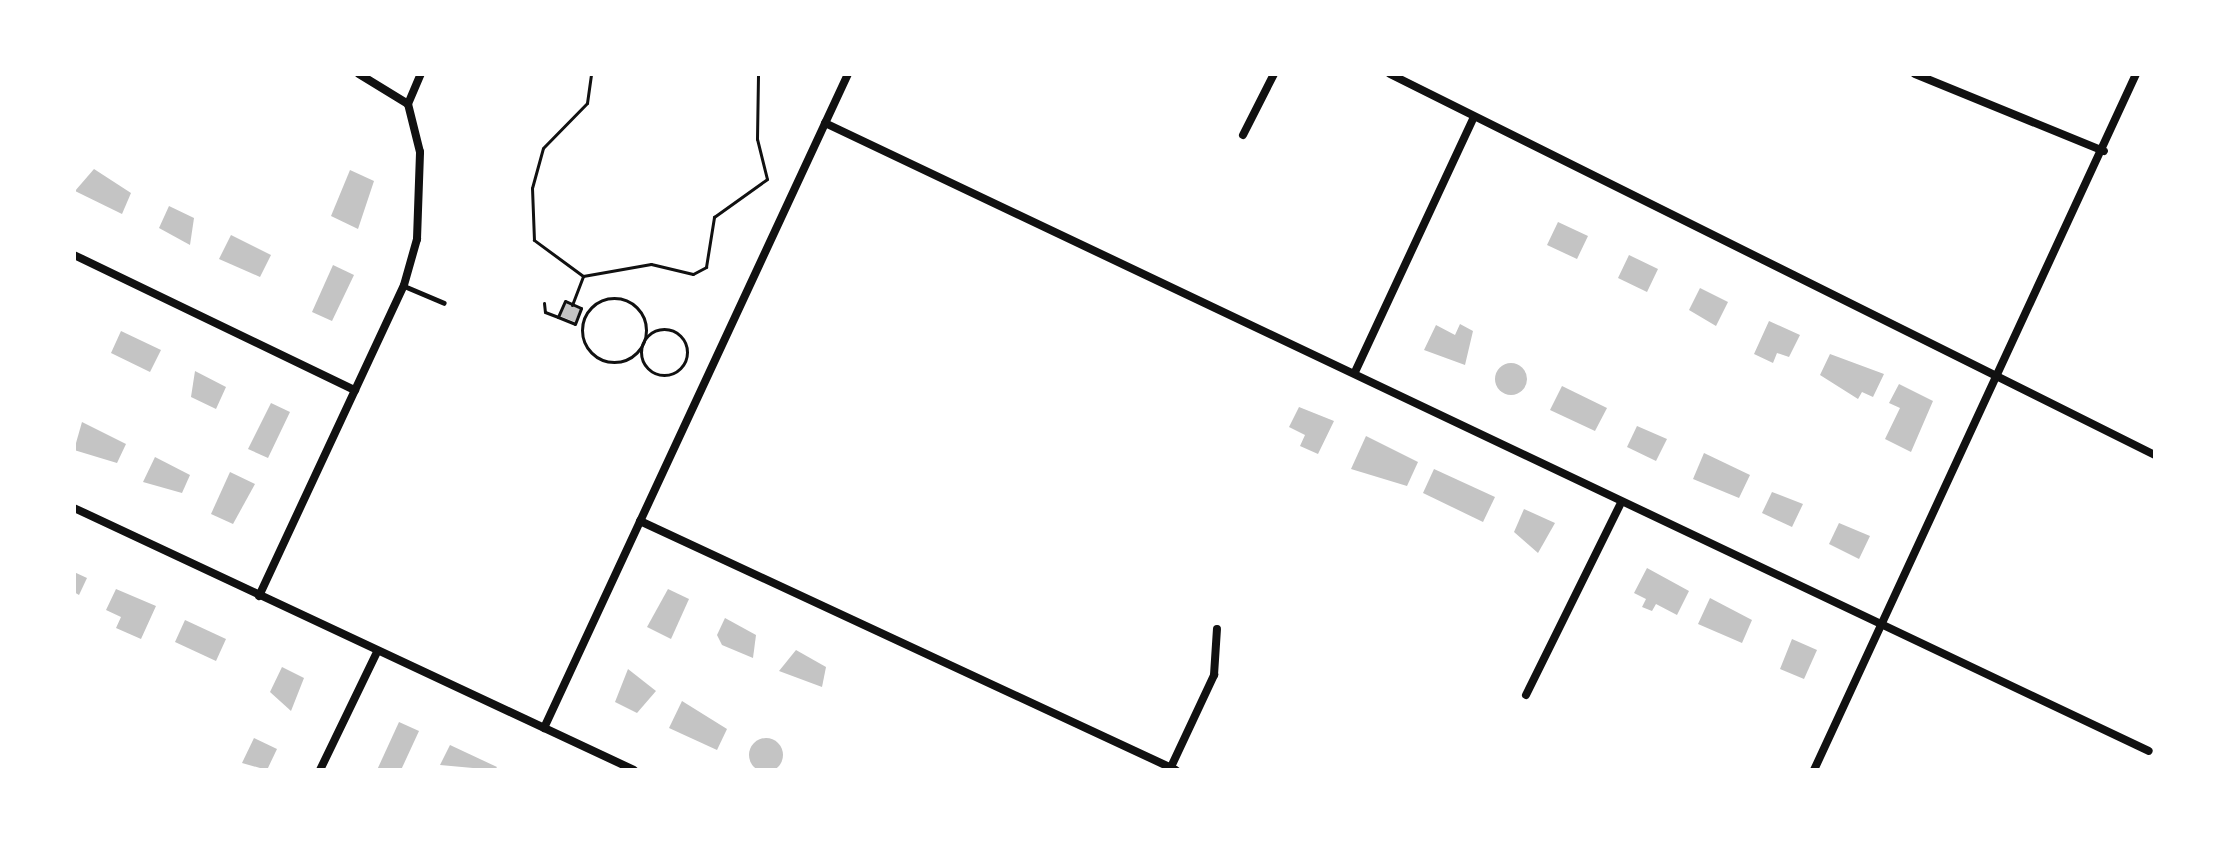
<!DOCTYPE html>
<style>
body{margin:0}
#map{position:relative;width:2229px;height:844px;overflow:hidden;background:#fff;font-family:Helvetica,sans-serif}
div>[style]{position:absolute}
.building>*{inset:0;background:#c4c4c4}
.round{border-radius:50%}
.path>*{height:3px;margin:-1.5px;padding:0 1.5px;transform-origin:1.5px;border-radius:1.5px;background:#111}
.path>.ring{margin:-1.5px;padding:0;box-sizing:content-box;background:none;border:3px solid #111;border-radius:50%}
.service>*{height:5px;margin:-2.5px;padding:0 2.5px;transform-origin:2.5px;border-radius:2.5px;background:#111}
.minor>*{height:8px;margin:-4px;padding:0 4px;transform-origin:4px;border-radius:4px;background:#111}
span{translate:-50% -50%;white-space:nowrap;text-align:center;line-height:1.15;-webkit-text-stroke:6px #fff;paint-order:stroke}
.frame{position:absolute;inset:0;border:76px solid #fff;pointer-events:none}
</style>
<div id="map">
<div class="building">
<i style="clip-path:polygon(94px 169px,131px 193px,122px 214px,75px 191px)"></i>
<i style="clip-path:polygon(350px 170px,374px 181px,358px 229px,331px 216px)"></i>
<i style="clip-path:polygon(169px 206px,194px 218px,190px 245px,159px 228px)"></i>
<i style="clip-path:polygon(1558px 222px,1588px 236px,1577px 259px,1547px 245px)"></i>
<i style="clip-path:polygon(231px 235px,271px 255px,260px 277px,219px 259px)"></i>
<i style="clip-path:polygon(1629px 255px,1658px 269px,1647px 292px,1618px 278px)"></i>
<i style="clip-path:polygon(333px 265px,354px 275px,332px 321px,312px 312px)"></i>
<i style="clip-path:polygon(1700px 288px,1728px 302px,1716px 326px,1689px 310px)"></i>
<i style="clip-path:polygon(565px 303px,580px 309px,575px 322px,560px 316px)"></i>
<i style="clip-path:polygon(1769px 321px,1800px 335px,1789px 357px,1777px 353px,1773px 363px,1754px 354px)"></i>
<i style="clip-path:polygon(1460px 324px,1473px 331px,1465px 365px,1424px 350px,1436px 325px,1455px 335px)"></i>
<i style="clip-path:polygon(121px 331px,161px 350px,150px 372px,111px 353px)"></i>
<i style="clip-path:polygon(1830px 354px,1884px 374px,1873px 397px,1862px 392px,1858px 399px,1820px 375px)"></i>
<i class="round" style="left:1495px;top:363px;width:32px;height:32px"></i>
<i style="clip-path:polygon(195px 371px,226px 387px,216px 409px,191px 397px)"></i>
<i style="clip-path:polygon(1899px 384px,1933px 401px,1911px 452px,1885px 439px,1900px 408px,1889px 403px)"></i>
<i style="clip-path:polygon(1562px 386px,1607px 408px,1595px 431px,1550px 410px)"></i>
<i style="clip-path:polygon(271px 403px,290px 412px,268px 458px,248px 449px)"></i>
<i style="clip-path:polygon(1299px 407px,1334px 421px,1318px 454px,1300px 446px,1305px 435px,1289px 427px)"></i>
<i style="clip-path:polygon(82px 422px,126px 444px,117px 463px,74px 450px)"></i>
<i style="clip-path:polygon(1637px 426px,1667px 439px,1656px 461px,1627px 447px)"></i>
<i style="clip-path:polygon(1366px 436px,1418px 462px,1407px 486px,1351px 469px)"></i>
<i style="clip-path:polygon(1704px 453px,1750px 475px,1739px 498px,1693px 479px)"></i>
<i style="clip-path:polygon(155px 457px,190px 475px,182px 493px,143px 482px)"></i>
<i style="clip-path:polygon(1434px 469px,1495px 497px,1483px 522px,1423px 493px)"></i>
<i style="clip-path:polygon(230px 472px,255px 484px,233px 524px,211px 514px)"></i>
<i style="clip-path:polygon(1772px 492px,1803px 504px,1792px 527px,1762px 513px)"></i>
<i style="clip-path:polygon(1524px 509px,1555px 523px,1538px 553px,1514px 532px)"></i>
<i style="clip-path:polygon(1839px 523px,1870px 536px,1859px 559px,1829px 544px)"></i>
<i style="clip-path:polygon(1647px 568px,1689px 591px,1677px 615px,1656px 604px,1652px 611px,1642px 607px,1646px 599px,1634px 593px)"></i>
<i style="clip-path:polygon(74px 572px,87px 578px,79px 595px,74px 592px)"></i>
<i style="clip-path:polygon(116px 589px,156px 606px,141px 639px,116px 628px,121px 617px,106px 610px)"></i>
<i style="clip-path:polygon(668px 589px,689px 599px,671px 639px,647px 627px)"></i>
<i style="clip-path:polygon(1710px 598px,1752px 620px,1742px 643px,1698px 624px)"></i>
<i style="clip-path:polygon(725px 618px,756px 635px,753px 658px,722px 645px,717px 635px)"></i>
<i style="clip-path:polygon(185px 620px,226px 639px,216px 661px,175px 642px)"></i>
<i style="clip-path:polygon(1792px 639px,1817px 650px,1804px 679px,1780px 669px)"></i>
<i style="clip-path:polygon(796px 650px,826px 667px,822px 687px,779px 671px)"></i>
<i style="clip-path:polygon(282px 667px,304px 678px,291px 711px,270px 692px)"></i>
<i style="clip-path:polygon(628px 669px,656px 691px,637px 713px,615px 702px)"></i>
<i style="clip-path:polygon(682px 701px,727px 729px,717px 750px,669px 728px)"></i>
<i style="clip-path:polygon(399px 722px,419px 731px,401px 770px,377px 770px)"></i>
<i style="clip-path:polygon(254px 738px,277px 749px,267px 770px,242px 763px)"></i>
<i class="round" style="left:749px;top:738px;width:34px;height:34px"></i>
<i style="clip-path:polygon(450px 745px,497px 767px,495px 770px,440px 765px)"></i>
</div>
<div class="path">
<i style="left:583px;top:276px;width:69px;rotate:-10deg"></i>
<i style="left:651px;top:264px;width:43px;rotate:13.4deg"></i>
<i style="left:693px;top:274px;width:15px;rotate:-28deg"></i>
<i style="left:706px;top:267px;width:51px;rotate:-80.9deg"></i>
<i style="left:714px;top:217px;width:65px;rotate:-35.6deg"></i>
<i style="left:767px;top:179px;width:41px;rotate:-104deg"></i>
<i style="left:757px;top:139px;width:65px;rotate:-89.1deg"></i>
<i class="ring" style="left:582px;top:298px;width:61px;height:61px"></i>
<i style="left:544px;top:303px;width:9px;rotate:84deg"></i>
<i style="left:545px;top:312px;width:14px;rotate:21deg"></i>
<i style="left:558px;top:317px;width:18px;rotate:22deg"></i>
<i style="left:575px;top:324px;width:17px;rotate:-69deg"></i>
<i style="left:581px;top:308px;width:17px;rotate:-156deg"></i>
<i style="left:565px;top:301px;width:17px;rotate:114deg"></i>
<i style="left:572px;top:305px;width:31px;rotate:-69deg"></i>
<i style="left:583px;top:276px;width:61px;rotate:-143.7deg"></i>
<i style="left:534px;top:240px;width:52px;rotate:-92.2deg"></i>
<i style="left:532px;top:188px;width:41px;rotate:-74.6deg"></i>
<i style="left:543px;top:148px;width:63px;rotate:-45.6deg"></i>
<i style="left:587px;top:103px;width:29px;rotate:-82deg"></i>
<i class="ring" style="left:641px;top:329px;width:43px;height:43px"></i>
</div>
<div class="service">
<i style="left:404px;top:286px;width:43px;rotate:23deg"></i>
</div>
<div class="minor">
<i style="left:359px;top:74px;width:57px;rotate:31.5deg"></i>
<i style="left:1390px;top:74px;width:855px;rotate:26.48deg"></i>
<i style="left:1915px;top:74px;width:204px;rotate:22.2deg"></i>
<i style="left:825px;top:123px;width:1465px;rotate:25.38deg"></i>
<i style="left:1243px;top:135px;width:68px;rotate:-63.1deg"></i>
<i style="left:74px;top:255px;width:312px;rotate:25.7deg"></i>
<i style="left:1355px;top:372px;width:279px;rotate:-65deg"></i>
<i style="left:74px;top:508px;width:618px;rotate:25.07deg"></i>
<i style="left:640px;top:521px;width:591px;rotate:24.92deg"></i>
<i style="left:259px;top:596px;width:343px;rotate:-65deg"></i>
<i style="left:404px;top:285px;width:48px;rotate:-74.2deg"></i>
<i style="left:417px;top:239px;width:87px;rotate:-88deg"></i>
<i style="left:420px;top:152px;width:49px;rotate:-104deg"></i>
<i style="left:408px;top:104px;width:33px;rotate:-67deg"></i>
<i style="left:1526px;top:695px;width:212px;rotate:-63.7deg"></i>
<i style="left:544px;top:728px;width:721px;rotate:-65.07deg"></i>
<i style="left:1171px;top:767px;width:102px;rotate:-64.9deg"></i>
<i style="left:1214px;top:675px;width:46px;rotate:-86.3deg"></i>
<i style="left:320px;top:770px;width:131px;rotate:-64.2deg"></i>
<i style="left:1814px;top:770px;width:767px;rotate:-65.17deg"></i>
</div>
<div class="frame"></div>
</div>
